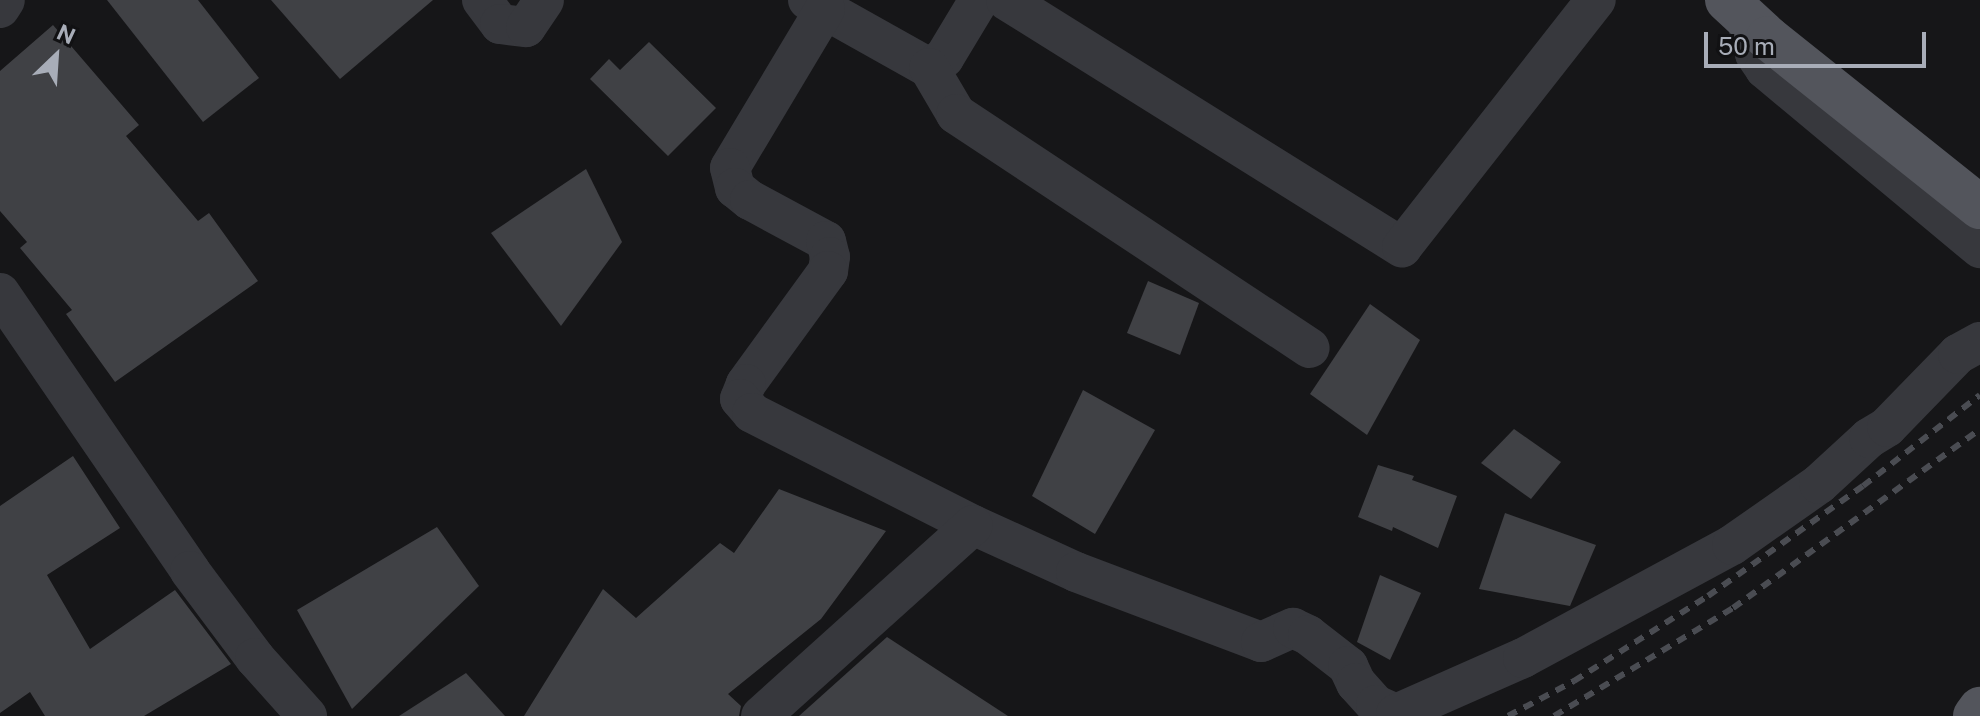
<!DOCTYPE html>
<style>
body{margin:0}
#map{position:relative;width:1980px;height:716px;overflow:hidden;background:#161618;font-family:"Public Sans",sans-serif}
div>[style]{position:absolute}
.building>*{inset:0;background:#404145}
.minor>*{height:40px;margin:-20px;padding:0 20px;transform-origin:20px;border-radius:20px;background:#37383d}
.major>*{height:44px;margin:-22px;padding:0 22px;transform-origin:22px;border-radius:22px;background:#53555c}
.rail>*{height:6px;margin-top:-3px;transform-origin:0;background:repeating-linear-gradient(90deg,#4a4c52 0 10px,transparent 0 18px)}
span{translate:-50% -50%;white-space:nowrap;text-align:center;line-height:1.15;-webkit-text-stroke:6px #111113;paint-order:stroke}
.north{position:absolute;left:16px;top:16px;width:80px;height:80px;-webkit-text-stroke:6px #111113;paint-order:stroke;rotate:25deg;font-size:22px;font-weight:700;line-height:32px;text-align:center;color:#a8adb8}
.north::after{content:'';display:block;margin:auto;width:28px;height:36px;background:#a8adb8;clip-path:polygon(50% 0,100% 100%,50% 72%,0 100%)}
.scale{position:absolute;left:1704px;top:32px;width:222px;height:36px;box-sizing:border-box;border:4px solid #a8adb8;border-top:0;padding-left:10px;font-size:24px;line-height:28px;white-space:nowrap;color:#a8adb8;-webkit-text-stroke:6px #111113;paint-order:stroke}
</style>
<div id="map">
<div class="building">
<i style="clip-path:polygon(107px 0,198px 0,259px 78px,203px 122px)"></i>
<i style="clip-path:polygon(271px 0,433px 0,340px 79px)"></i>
<i style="clip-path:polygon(53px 25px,139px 125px,126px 136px,198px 221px,209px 213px,258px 281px,115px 382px,66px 314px,72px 310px,20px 248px,27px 242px,0 211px,0 71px)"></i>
<i style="clip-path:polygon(649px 42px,716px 108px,668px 156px,590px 79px,609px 59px,620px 70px)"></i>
<i style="clip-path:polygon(586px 169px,622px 242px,561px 326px,491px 233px)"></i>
<i style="clip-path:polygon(1148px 281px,1199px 303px,1180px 355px,1127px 333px)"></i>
<i style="clip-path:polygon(1370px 304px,1420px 340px,1367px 435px,1310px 394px)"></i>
<i style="clip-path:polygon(1083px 390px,1155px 430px,1095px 534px,1032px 496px)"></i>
<i style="clip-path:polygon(1514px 429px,1561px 462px,1531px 499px,1481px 463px)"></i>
<i style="clip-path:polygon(73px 456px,120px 528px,47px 575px,90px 649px,175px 590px,231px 664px,144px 716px,45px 716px,30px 692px,0 713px,0 506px)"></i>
<i style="clip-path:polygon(1378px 465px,1414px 476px,1412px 480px,1457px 496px,1438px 548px,1393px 527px,1392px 531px,1358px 517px)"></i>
<i style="clip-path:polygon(779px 489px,886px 531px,821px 619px,728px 694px,741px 706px,739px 716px,524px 716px,603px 589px,636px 618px,720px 543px,734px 553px)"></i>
<i style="clip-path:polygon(1505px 513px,1596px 545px,1570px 606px,1479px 589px)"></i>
<i style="clip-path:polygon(437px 527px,479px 586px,352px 709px,297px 610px)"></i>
<i style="clip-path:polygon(1380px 575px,1421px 593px,1390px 660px,1357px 642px)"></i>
<i style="clip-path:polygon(887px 637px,1008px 716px,799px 716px)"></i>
<i style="clip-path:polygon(466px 673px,505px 716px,399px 716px)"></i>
</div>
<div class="minor">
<i style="left:482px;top:0;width:30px;rotate:53deg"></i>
<i style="left:500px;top:24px;width:26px;rotate:7deg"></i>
<i style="left:526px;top:27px;width:32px;rotate:-56deg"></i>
<i style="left:808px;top:0;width:139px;rotate:29.3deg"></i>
<i style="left:929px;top:68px;width:18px;rotate:-34deg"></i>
<i style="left:944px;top:58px;width:68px;rotate:-58.9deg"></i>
<i style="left:1006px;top:0;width:467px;rotate:32deg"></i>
<i style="left:1402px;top:247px;width:314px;rotate:-51.9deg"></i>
<i style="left:0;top:8px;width:9px;rotate:-58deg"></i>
<i style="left:825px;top:9px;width:185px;rotate:120.9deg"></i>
<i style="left:730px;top:168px;width:21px;rotate:76deg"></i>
<i style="left:735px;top:188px;width:19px;rotate:39deg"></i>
<i style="left:750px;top:200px;width:86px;rotate:28.3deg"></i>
<i style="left:826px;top:241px;width:16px;rotate:76deg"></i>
<i style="left:830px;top:257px;width:14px;rotate:98deg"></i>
<i style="left:828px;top:271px;width:140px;rotate:126deg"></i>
<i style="left:746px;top:384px;width:16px;rotate:112deg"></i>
<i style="left:740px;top:399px;width:18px;rotate:49deg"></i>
<i style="left:752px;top:413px;width:248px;rotate:26.9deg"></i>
<i style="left:973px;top:525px;width:113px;rotate:24.5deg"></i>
<i style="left:1076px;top:572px;width:198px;rotate:20.7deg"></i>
<i style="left:1261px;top:642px;width:35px;rotate:-24deg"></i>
<i style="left:1293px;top:628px;width:17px;rotate:25deg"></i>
<i style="left:1308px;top:635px;width:51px;rotate:37.8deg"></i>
<i style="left:1348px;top:666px;width:19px;rotate:65deg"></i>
<i style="left:1356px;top:683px;width:30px;rotate:48deg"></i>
<i style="left:1376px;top:705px;width:22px;rotate:24deg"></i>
<i style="left:1396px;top:714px;width:139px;rotate:-23.8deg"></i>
<i style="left:1523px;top:658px;width:238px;rotate:-28.4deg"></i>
<i style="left:1732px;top:545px;width:106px;rotate:-35deg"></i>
<i style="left:1819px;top:484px;width:68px;rotate:-42.6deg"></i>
<i style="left:1869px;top:438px;width:21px;rotate:-31deg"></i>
<i style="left:1887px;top:427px;width:102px;rotate:-45.8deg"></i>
<i style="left:1958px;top:354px;width:25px;rotate:-29deg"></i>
<i style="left:1746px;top:17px;width:38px;rotate:76deg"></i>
<i style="left:1755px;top:54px;width:18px;rotate:56deg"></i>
<i style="left:1765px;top:69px;width:280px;rotate:39.8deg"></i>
<i style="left:929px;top:68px;width:53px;rotate:59.6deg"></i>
<i style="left:956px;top:114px;width:424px;rotate:33.5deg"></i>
<i style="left:0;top:293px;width:337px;rotate:55.6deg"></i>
<i style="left:190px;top:571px;width:109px;rotate:53.2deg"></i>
<i style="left:255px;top:658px;width:78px;rotate:48.1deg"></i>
<i style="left:761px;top:716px;width:285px;rotate:-42deg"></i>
</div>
<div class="major">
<i style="left:1727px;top:0;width:56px;rotate:42.8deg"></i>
<i style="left:1768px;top:38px;width:271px;rotate:38.6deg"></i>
<i style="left:1975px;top:716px;width:9px;rotate:-54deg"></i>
</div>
<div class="rail">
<i style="left:1508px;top:716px;width:75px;rotate:-27.9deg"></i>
<i style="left:1574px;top:681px;width:159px;rotate:-32.4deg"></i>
<i style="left:1708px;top:596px;width:190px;rotate:-35.4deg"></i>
<i style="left:1863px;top:486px;width:148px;rotate:-37.9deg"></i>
<i style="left:1554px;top:716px;width:209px;rotate:-31.1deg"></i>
<i style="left:1733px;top:608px;width:305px;rotate:-35.9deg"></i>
</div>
<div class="north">N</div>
<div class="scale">50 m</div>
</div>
